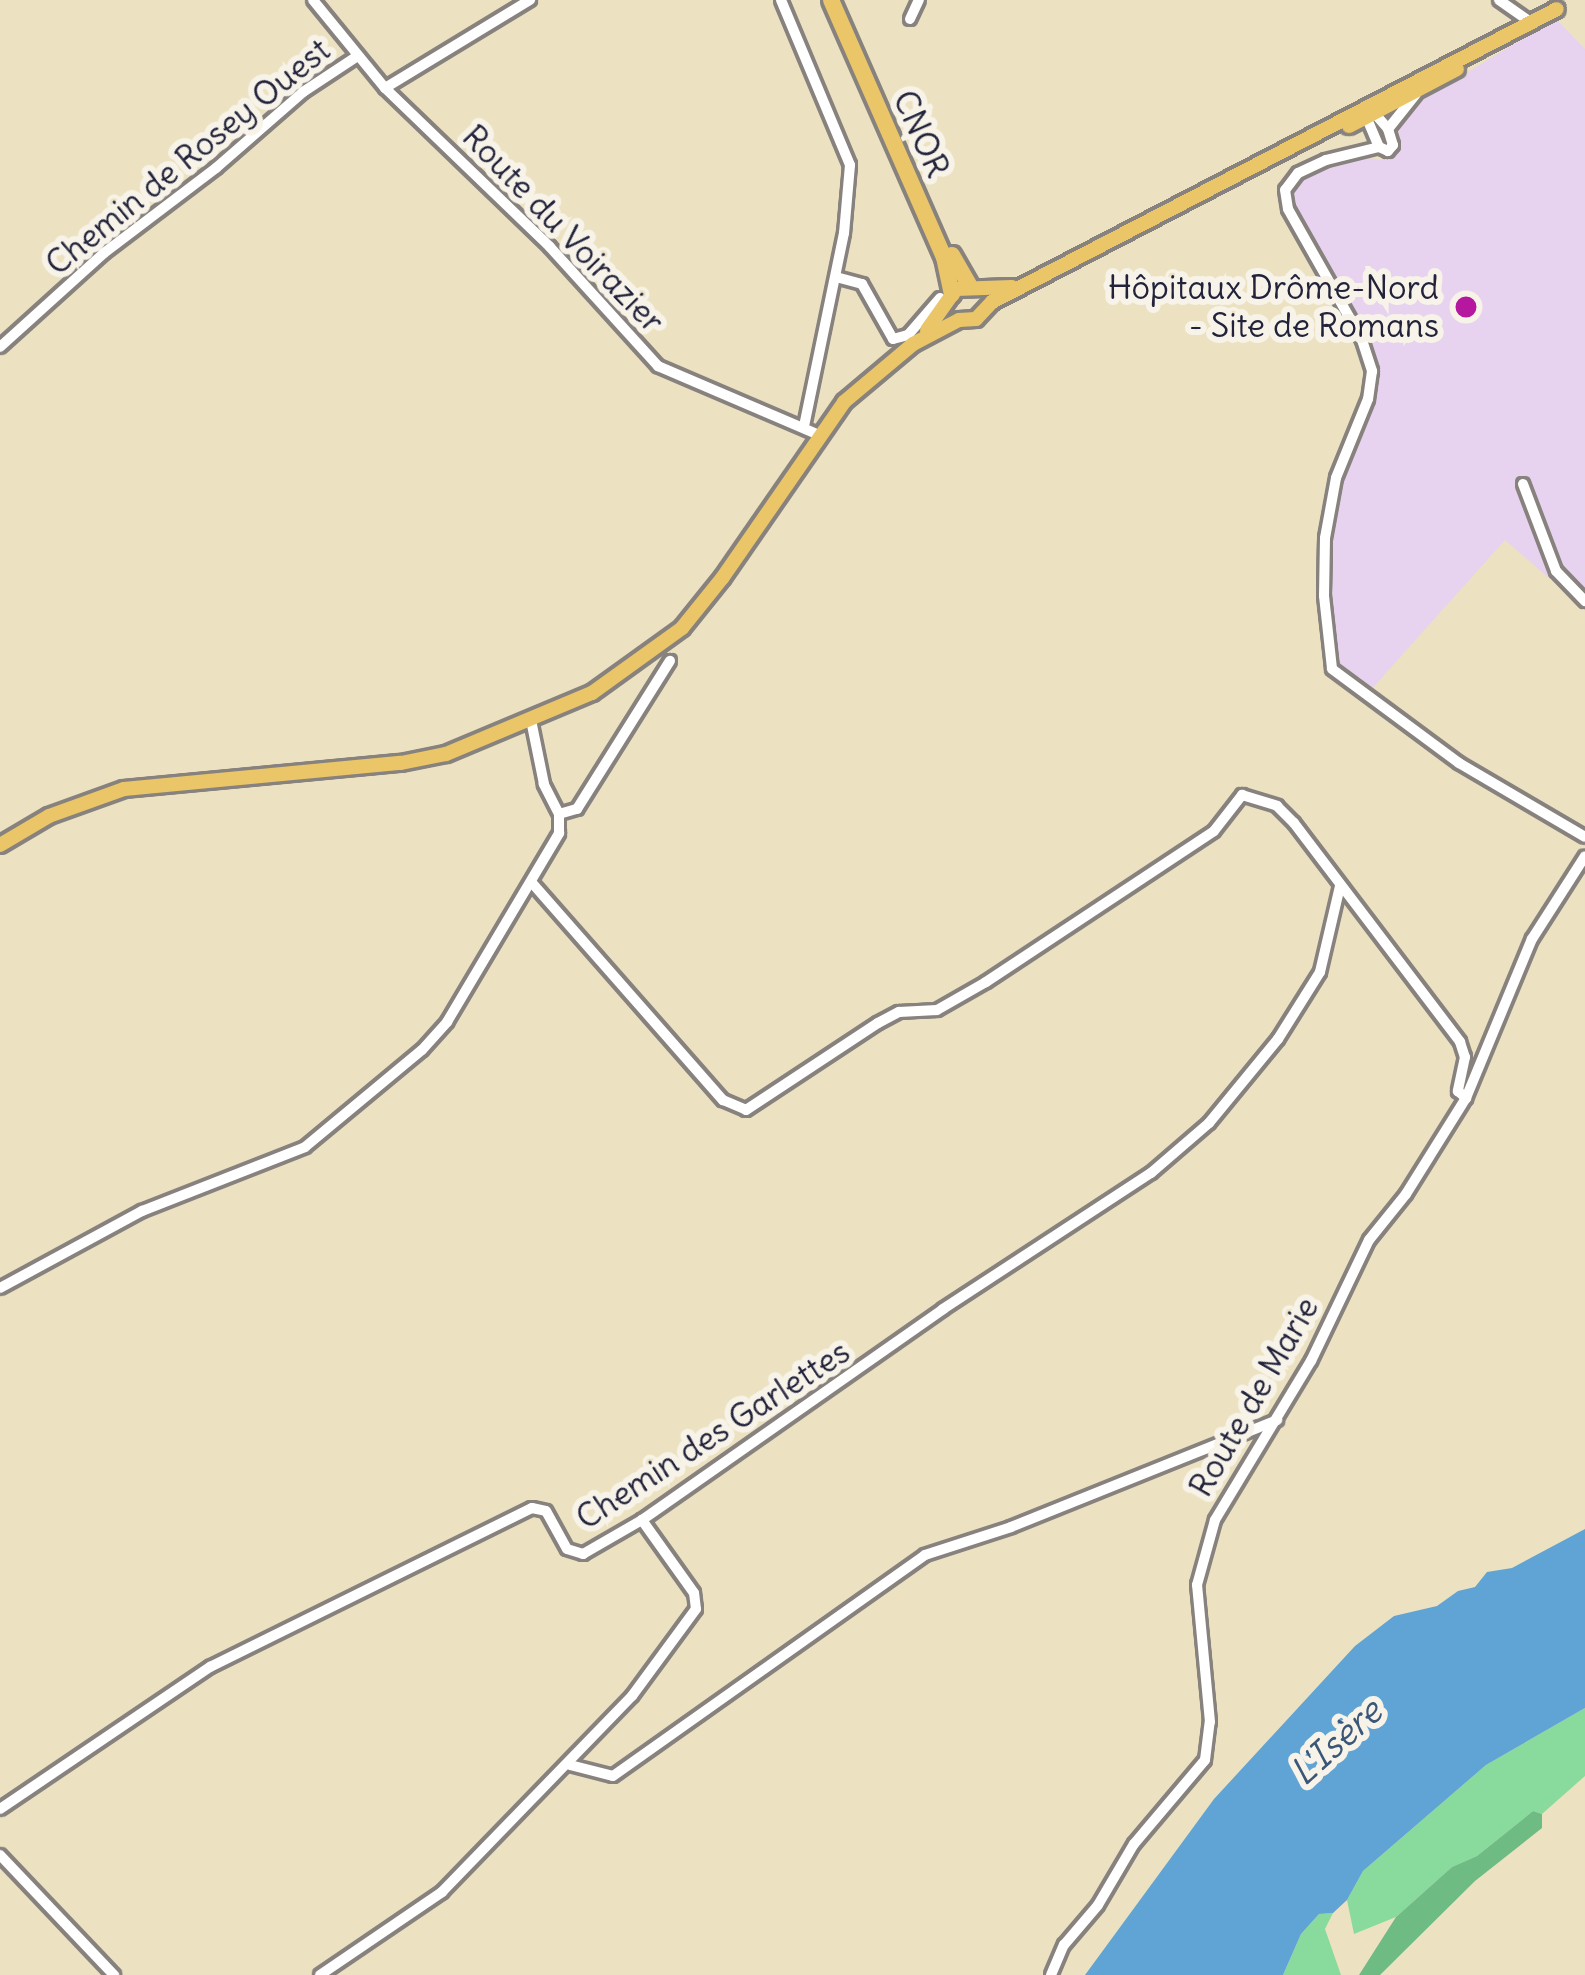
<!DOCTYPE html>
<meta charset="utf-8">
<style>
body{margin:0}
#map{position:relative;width:1585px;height:1975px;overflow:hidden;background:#ece2c2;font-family:Delius,sans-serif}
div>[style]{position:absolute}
.built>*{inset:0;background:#e7d2ef}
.green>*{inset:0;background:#88db9d}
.forest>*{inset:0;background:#6ebb84}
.water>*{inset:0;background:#5fa4d4}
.roads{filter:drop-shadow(3px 0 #87827e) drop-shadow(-3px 0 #87827e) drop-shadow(0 3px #87827e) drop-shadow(0 -3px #87827e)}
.minor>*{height:10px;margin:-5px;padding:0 5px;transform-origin:5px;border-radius:5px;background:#fff}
.major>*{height:14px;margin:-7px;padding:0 7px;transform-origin:7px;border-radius:7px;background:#ebc669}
.highway>*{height:16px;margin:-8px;padding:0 8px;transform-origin:8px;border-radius:8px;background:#ebc669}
.dots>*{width:33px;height:33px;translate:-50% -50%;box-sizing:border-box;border:6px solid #f7f3e8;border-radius:50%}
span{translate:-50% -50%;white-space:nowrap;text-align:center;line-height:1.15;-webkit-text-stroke:12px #f7f3e8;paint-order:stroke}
.street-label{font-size:33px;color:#22223b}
.poi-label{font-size:33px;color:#22223b}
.right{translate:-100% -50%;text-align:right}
.water-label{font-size:36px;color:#3a5678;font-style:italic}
</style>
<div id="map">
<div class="built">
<i style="clip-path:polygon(1556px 19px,1585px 49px,1585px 598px,1580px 605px,1505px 540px,1369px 692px,1336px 668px,1328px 602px,1337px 495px,1376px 393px,1374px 356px,1286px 196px,1300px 174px,1354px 156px,1382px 160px,1399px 152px,1398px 127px,1411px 106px)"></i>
</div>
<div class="green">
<i style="clip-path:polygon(1585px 1708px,1585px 1776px,1542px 1814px,1533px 1811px,1477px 1856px,1452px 1867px,1396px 1917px,1354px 1934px,1347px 1900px,1363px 1871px,1486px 1765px)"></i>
<i style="clip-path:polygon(1333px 1913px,1325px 1929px,1341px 1975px,1283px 1975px,1301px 1934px,1319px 1914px)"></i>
</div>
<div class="forest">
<i style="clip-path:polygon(1533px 1811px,1542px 1814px,1542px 1828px,1475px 1881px,1380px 1975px,1359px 1975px,1396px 1917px,1452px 1867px,1477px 1856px)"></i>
</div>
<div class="water">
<i style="clip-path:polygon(1585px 1529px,1585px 1708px,1486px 1765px,1363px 1871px,1347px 1900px,1333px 1913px,1319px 1914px,1301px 1934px,1283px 1975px,1085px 1975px,1214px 1799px,1355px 1646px,1394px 1616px,1437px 1606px,1458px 1591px,1475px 1587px,1487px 1572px,1512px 1568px)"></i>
</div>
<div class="roads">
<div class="minor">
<i style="left:313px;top:0;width:114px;rotate:50.7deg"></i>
<i style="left:385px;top:88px;width:229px;rotate:43.9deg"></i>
<i style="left:550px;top:247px;width:161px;rotate:47.8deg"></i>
<i style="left:658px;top:366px;width:175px;rotate:23.2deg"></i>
<i style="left:781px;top:0;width:179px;rotate:67.3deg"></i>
<i style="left:850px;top:165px;width:68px;rotate:95deg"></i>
<i style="left:844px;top:233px;width:197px;rotate:101.7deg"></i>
<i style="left:1499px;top:0;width:37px;rotate:35deg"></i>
<i style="left:910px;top:19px;width:21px;rotate:-65deg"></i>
<i style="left:385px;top:88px;width:170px;rotate:-31.3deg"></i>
<i style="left:1366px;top:113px;width:1px"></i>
<i style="left:1367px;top:113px;width:6px;rotate:9deg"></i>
<i style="left:1373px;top:114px;width:3px;rotate:18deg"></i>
<i style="left:1376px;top:115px;width:18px;rotate:49deg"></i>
<i style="left:1388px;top:129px;width:17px;rotate:73deg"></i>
<i style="left:1393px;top:145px;width:8px;rotate:130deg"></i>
<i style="left:1388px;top:151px;width:10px;rotate:-156deg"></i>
<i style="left:1379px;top:147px;width:33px;rotate:-113deg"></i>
<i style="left:1366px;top:117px;width:4px;rotate:-76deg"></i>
<i style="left:1367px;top:113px;width:4px;rotate:-56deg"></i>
<i style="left:1388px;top:129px;width:45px;rotate:-51.3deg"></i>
<i style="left:1379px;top:147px;width:55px;rotate:166.2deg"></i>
<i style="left:1326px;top:160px;width:31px;rotate:155deg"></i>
<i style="left:1298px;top:173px;width:21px;rotate:127deg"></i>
<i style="left:1285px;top:190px;width:19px;rotate:81deg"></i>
<i style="left:1288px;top:209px;width:150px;rotate:60.5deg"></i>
<i style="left:1362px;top:340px;width:33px;rotate:72deg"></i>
<i style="left:1372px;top:371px;width:28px;rotate:98deg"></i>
<i style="left:1368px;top:399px;width:85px;rotate:112.1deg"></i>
<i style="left:1336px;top:478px;width:61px;rotate:100.4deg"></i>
<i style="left:1325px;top:538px;width:58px;rotate:91deg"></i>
<i style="left:1324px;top:596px;width:73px;rotate:83.7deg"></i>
<i style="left:1332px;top:669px;width:158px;rotate:36.5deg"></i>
<i style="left:1459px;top:763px;width:146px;rotate:30.4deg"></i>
<i style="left:836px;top:277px;width:27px;rotate:15deg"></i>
<i style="left:862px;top:284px;width:63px;rotate:60.6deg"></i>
<i style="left:893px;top:339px;width:16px;rotate:-15deg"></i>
<i style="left:908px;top:335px;width:49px;rotate:-49.1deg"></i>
<i style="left:0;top:347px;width:140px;rotate:-42.1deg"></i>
<i style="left:104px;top:253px;width:141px;rotate:-37.2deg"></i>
<i style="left:216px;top:168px;width:116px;rotate:-41.1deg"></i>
<i style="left:303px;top:92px;width:64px;rotate:-33.4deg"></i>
<i style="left:1523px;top:484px;width:93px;rotate:69.2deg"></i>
<i style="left:1556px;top:571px;width:42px;rotate:46deg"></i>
<i style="left:559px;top:814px;width:19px;rotate:-16deg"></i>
<i style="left:577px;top:809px;width:175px;rotate:-57.9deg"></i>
<i style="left:533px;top:884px;width:288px;rotate:48.7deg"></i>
<i style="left:723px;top:1100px;width:25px;rotate:23deg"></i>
<i style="left:746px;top:1110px;width:158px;rotate:-33.4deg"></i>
<i style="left:878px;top:1023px;width:24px;rotate:-28deg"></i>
<i style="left:899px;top:1012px;width:38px;rotate:-3deg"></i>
<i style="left:937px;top:1010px;width:56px;rotate:-29.7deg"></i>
<i style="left:986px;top:982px;width:273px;rotate:-33.5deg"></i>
<i style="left:1214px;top:831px;width:46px;rotate:-52.1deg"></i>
<i style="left:1242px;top:795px;width:37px;rotate:17deg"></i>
<i style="left:1277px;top:806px;width:24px;rotate:45deg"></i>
<i style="left:1294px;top:823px;width:275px;rotate:52.8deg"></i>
<i style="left:1460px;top:1042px;width:16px;rotate:72deg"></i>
<i style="left:1465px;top:1057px;width:35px;rotate:102deg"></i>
<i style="left:1458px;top:1091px;width:11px;rotate:41deg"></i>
<i style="left:0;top:1288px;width:162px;rotate:-28.5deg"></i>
<i style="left:142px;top:1211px;width:175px;rotate:-21.4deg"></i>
<i style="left:305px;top:1147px;width:152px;rotate:-39.7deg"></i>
<i style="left:422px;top:1050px;width:38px;rotate:-48deg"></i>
<i style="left:447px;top:1022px;width:220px;rotate:-59.3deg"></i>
<i style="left:559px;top:833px;width:19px;rotate:-90deg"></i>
<i style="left:559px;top:814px;width:34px;rotate:-117deg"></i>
<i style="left:544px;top:784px;width:65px;rotate:-101.5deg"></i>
<i style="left:570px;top:1765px;width:44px;rotate:14.3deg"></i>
<i style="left:613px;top:1776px;width:382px;rotate:-35.3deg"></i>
<i style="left:925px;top:1555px;width:90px;rotate:-18deg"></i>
<i style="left:1011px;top:1527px;width:287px;rotate:-21.9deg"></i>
<i style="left:0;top:1809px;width:254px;rotate:-34.1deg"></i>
<i style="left:210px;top:1667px;width:359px;rotate:-26.3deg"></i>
<i style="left:532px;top:1508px;width:14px;rotate:12deg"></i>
<i style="left:546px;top:1511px;width:43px;rotate:61.1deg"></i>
<i style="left:567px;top:1549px;width:17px;rotate:17deg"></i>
<i style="left:583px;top:1554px;width:68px;rotate:-30deg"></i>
<i style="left:642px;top:1520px;width:368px;rotate:-35deg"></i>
<i style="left:943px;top:1309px;width:249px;rotate:-33.2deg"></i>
<i style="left:1151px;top:1173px;width:77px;rotate:-40.8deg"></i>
<i style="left:1209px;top:1123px;width:109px;rotate:-50.6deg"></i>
<i style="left:1278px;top:1039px;width:79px;rotate:-57.9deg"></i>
<i style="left:1320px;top:972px;width:88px;rotate:-76.9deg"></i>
<i style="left:0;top:1855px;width:166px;rotate:46.5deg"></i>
<i style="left:320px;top:1975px;width:148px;rotate:-34.2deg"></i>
<i style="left:442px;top:1892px;width:273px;rotate:-45.9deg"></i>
<i style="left:632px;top:1696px;width:108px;rotate:-53.7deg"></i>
<i style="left:696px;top:1609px;width:16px;rotate:-97deg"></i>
<i style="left:694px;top:1593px;width:90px;rotate:-125.5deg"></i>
<i style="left:1051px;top:1975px;width:33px;rotate:-67deg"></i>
<i style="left:1064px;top:1945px;width:52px;rotate:-49.6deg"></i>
<i style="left:1098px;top:1905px;width:71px;rotate:-59.5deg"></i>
<i style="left:1134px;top:1844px;width:110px;rotate:-49.8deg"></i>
<i style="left:1205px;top:1760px;width:38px;rotate:-83deg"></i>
<i style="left:1210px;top:1722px;width:138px;rotate:-95.4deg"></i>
<i style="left:1197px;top:1585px;width:67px;rotate:-74.5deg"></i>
<i style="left:1215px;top:1520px;width:186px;rotate:-58.9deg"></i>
<i style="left:1311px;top:1361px;width:134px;rotate:-64.4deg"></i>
<i style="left:1369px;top:1240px;width:59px;rotate:-51.2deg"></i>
<i style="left:1406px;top:1194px;width:113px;rotate:-58deg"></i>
<i style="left:1466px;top:1098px;width:172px;rotate:-67.5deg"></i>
<i style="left:1532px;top:939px;width:98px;rotate:-57.4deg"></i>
</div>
<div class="major">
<i style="left:1349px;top:126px;width:122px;rotate:-27.8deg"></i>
<i style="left:927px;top:330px;width:50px;rotate:-54.7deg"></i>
<i style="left:956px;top:289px;width:56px;rotate:-2deg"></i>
<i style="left:0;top:845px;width:57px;rotate:-30.6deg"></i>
<i style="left:49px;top:816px;width:80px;rotate:-19.8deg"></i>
<i style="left:124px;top:789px;width:278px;rotate:-5.4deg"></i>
<i style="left:401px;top:763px;width:46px;rotate:-11.3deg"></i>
<i style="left:446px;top:754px;width:158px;rotate:-22.7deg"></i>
<i style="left:592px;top:693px;width:111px;rotate:-35.8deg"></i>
<i style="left:682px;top:628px;width:65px;rotate:-51.2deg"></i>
<i style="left:723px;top:577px;width:213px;rotate:-55.3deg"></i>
<i style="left:844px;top:402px;width:90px;rotate:-40deg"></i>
<i style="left:913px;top:344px;width:52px;rotate:-27.6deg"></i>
<i style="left:959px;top:320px;width:17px;rotate:-3deg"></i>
<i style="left:976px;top:319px;width:23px;rotate:-47deg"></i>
<i style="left:992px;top:302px;width:636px;rotate:-27.41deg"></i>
</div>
<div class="highway">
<i style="left:831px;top:0;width:281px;rotate:66.3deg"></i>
<i style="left:944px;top:257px;width:38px;rotate:78deg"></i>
<i style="left:952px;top:255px;width:34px;rotate:60deg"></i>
</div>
</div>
<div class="dots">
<i style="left:1466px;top:307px;background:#b5179e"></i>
</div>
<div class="street-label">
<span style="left:921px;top:134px;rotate:66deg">CNOR</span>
<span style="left:188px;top:157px;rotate:-39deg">Chemin de Rosey Ouest</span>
<span style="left:563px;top:229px;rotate:46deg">Route du Voirazier</span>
<span style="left:1254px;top:1397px;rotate:-60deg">Route de Marie</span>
<span style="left:713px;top:1435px;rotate:-33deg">Chemin des Garlettes</span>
</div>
<div class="poi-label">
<span class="right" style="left:1439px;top:307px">Hôpitaux Drôme-Nord<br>- Site de Romans</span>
</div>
<div class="water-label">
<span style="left:1336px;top:1742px;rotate:-42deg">L'Isère</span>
</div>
</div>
